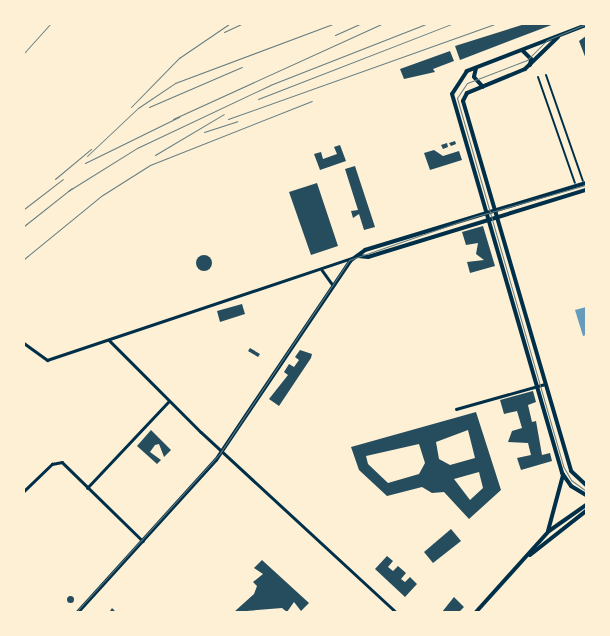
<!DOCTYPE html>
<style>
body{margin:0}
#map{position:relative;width:610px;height:636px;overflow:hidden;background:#fdf0d5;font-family:Bitter,serif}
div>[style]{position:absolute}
.water>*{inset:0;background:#669bbc}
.building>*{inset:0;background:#264d5e}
.round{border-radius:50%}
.pedestrian>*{height:2px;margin:-1px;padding:0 1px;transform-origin:1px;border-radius:1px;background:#003049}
.minor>*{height:2.5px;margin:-1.25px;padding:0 1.25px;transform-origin:1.25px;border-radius:1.25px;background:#003049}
.secondary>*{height:4px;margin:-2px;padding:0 2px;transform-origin:2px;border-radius:2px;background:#003049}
.tram>*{height:1px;margin:-0.5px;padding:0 0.5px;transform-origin:0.5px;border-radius:0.5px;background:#657d81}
.rail>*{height:1px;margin:-0.5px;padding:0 0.5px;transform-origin:0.5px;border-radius:0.5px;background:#657d81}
span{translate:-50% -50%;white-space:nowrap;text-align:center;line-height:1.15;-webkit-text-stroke:5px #fdf0d5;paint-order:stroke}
.frame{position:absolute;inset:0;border:25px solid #fdf0d5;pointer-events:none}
</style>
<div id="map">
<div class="water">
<i style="clip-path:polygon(586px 307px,586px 335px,583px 336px,575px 310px)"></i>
</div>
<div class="building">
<i style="clip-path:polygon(525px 24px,554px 24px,460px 60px,455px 46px)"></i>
<i style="clip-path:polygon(586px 36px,586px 59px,579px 41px)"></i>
<i style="clip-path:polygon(450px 51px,454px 61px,433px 69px,435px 72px,404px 79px,400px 69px)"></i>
<i style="clip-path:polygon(455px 141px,456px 144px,451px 146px,449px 143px)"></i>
<i style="clip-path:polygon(447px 143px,448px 147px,443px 149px,441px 145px)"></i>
<i style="clip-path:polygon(340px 145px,346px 161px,320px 170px,314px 154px,321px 152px,323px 159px,337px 154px,334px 147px)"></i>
<i style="clip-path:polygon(434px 150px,443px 156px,459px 151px,462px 160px,430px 170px,424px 153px)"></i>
<i style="clip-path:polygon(355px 166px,375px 227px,364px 230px,359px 214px,353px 218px,351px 211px,358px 210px,345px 169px)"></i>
<i style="clip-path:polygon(317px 183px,338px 246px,311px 255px,289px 192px)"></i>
<i style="clip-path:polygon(483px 226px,495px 266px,470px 273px,467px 262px,484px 260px,476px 254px,478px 243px,466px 245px,462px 232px)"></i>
<i class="round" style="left:196px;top:255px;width:16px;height:16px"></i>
<i style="clip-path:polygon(242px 304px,245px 314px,220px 322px,217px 311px)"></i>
<i style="clip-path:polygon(250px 348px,260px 354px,258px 357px,248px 351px)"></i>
<i style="clip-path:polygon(300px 350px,312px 354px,311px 358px,279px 406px,269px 399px,288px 375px,284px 372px,289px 364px,294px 367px,299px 360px,295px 357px)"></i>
<i style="clip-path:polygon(533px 391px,536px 402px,528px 405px,532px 422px,536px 421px,542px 455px,550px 453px,552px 461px,521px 470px,517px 458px,531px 455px,528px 443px,508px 442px,512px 431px,522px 428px,517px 411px,504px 414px,500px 400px)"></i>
<i style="clip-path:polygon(evenodd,476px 412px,501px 490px,469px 519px,444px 492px,432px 493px,422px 487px,387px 496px,359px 470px,351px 447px,476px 412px,468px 430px,475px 458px,450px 465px,439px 459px,436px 442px,468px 430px,476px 412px,419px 444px,425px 463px,419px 474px,388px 483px,368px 464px,366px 456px,419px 444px,476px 412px,479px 472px,483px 488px,470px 500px,454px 479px,479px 472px)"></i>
<i style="clip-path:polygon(151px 430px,171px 450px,164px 457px,159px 444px,155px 445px,150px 452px,161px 460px,157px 464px,137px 446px)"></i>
<i style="clip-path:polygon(451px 529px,461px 541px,433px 563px,424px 552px)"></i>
<i style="clip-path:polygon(387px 556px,393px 561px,388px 567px,393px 571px,398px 566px,406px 573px,401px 579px,405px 582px,410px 577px,417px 584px,405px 597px,375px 569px)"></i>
<i style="clip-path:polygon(262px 560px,309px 603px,301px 611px,294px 602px,287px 612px,282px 608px,234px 612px,254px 594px,257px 586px,253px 582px,263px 574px,254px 568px)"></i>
<i class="round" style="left:66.5px;top:595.5px;width:7px;height:7px"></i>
<i style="clip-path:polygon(454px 597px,464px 607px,459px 612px,437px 612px,442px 612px)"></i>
<i style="clip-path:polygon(112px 608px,116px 612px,100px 612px,110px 611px)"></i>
</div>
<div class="pedestrian">
<i style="left:546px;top:75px;width:112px;rotate:70.8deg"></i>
<i style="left:538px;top:77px;width:112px;rotate:70.8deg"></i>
</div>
<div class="minor">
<i style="left:322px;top:270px;width:17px;rotate:54deg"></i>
<i style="left:109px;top:340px;width:130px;rotate:45deg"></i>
<i style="left:201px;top:432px;width:265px;rotate:42.7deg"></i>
<i style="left:24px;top:343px;width:29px;rotate:36deg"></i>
<i style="left:47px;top:360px;width:322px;rotate:-18.5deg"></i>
<i style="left:456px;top:409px;width:92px;rotate:-15.7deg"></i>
<i style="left:87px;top:488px;width:118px;rotate:-46.7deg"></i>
<i style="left:24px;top:491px;width:39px;rotate:-44deg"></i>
<i style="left:52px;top:464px;width:10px;rotate:-11deg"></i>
<i style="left:62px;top:462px;width:113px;rotate:44.3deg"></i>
<i style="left:585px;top:612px;width:1px;rotate:-45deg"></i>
</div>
<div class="secondary">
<i style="left:586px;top:25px;width:128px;rotate:158.9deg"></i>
<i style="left:467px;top:71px;width:27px;rotate:123deg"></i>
<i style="left:452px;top:94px;width:395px;rotate:73.8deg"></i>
<i style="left:562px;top:473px;width:16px;rotate:55deg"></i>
<i style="left:571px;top:486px;width:17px;rotate:31deg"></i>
<i style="left:558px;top:37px;width:46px;rotate:135.9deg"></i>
<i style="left:525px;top:69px;width:63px;rotate:157.5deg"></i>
<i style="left:467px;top:93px;width:9px;rotate:117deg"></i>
<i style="left:463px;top:101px;width:385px;rotate:73.7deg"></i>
<i style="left:571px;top:471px;width:21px;rotate:43deg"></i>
<i style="left:523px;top:51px;width:11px;rotate:45deg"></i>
<i style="left:531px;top:59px;width:6px;rotate:99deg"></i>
<i style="left:476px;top:68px;width:9px;rotate:103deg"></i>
<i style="left:474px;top:77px;width:13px;rotate:48deg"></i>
<i style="left:358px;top:256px;width:10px;rotate:6deg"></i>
<i style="left:368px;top:257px;width:228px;rotate:-17.1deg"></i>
<i style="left:548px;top:531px;width:58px;rotate:-75deg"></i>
<i style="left:530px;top:555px;width:71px;rotate:-38.2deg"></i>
<i style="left:78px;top:612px;width:205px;rotate:-47.8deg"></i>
<i style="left:216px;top:460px;width:240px;rotate:-56deg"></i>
<i style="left:350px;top:261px;width:19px;rotate:-36deg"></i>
<i style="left:365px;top:250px;width:231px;rotate:-16.9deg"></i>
<i style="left:476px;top:612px;width:109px;rotate:-48deg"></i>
<i style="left:549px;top:531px;width:45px;rotate:-35.1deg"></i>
</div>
<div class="tram">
<i style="left:586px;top:24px;width:42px;rotate:157.7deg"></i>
<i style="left:547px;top:40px;width:28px;rotate:135deg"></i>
<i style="left:527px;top:60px;width:64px;rotate:159deg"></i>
<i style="left:467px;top:83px;width:18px;rotate:124deg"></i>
<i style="left:457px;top:98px;width:383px;rotate:73.9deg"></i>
<i style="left:563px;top:466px;width:16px;rotate:60deg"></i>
<i style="left:571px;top:480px;width:19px;rotate:36deg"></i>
<i style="left:76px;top:612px;width:215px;rotate:-47.8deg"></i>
<i style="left:220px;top:453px;width:232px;rotate:-56.2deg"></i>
<i style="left:349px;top:260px;width:135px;rotate:-19deg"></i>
<i style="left:477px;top:216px;width:113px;rotate:-15.9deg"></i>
</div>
<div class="rail">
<i style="left:224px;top:32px;width:19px;rotate:-25deg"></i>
<i style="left:335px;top:35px;width:27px;rotate:-24deg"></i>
<i style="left:24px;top:53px;width:39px;rotate:-48deg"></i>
<i style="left:258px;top:99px;width:207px;rotate:-21.2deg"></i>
<i style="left:131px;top:107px;width:69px;rotate:-45.6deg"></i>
<i style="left:179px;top:58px;width:60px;rotate:-34.2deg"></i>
<i style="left:149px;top:107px;width:101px;rotate:-23.3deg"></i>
<i style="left:173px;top:119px;width:229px;rotate:-24.5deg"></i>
<i style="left:228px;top:119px;width:283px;rotate:-19.6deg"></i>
<i style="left:204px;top:132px;width:35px;rotate:-18deg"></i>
<i style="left:155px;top:155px;width:80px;rotate:-30.7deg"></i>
<i style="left:87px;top:156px;width:70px;rotate:-43.3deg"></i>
<i style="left:138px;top:108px;width:45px;rotate:-34deg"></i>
<i style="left:175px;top:83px;width:169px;rotate:-20.5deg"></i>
<i style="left:85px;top:163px;width:105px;rotate:-26.1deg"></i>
<i style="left:55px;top:179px;width:47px;rotate:-39.8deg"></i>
<i style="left:68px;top:191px;width:81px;rotate:-31.9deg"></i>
<i style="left:137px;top:148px;width:147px;rotate:-25.3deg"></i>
<i style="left:270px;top:85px;width:168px;rotate:-21.4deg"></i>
<i style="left:24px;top:209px;width:49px;rotate:-37.6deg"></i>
<i style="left:24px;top:226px;width:61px;rotate:-38.4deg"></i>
<i style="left:24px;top:259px;width:99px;rotate:-39.3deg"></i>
<i style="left:101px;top:196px;width:58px;rotate:-32.3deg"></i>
<i style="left:150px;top:165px;width:174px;rotate:-21.6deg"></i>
</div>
<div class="frame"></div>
</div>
